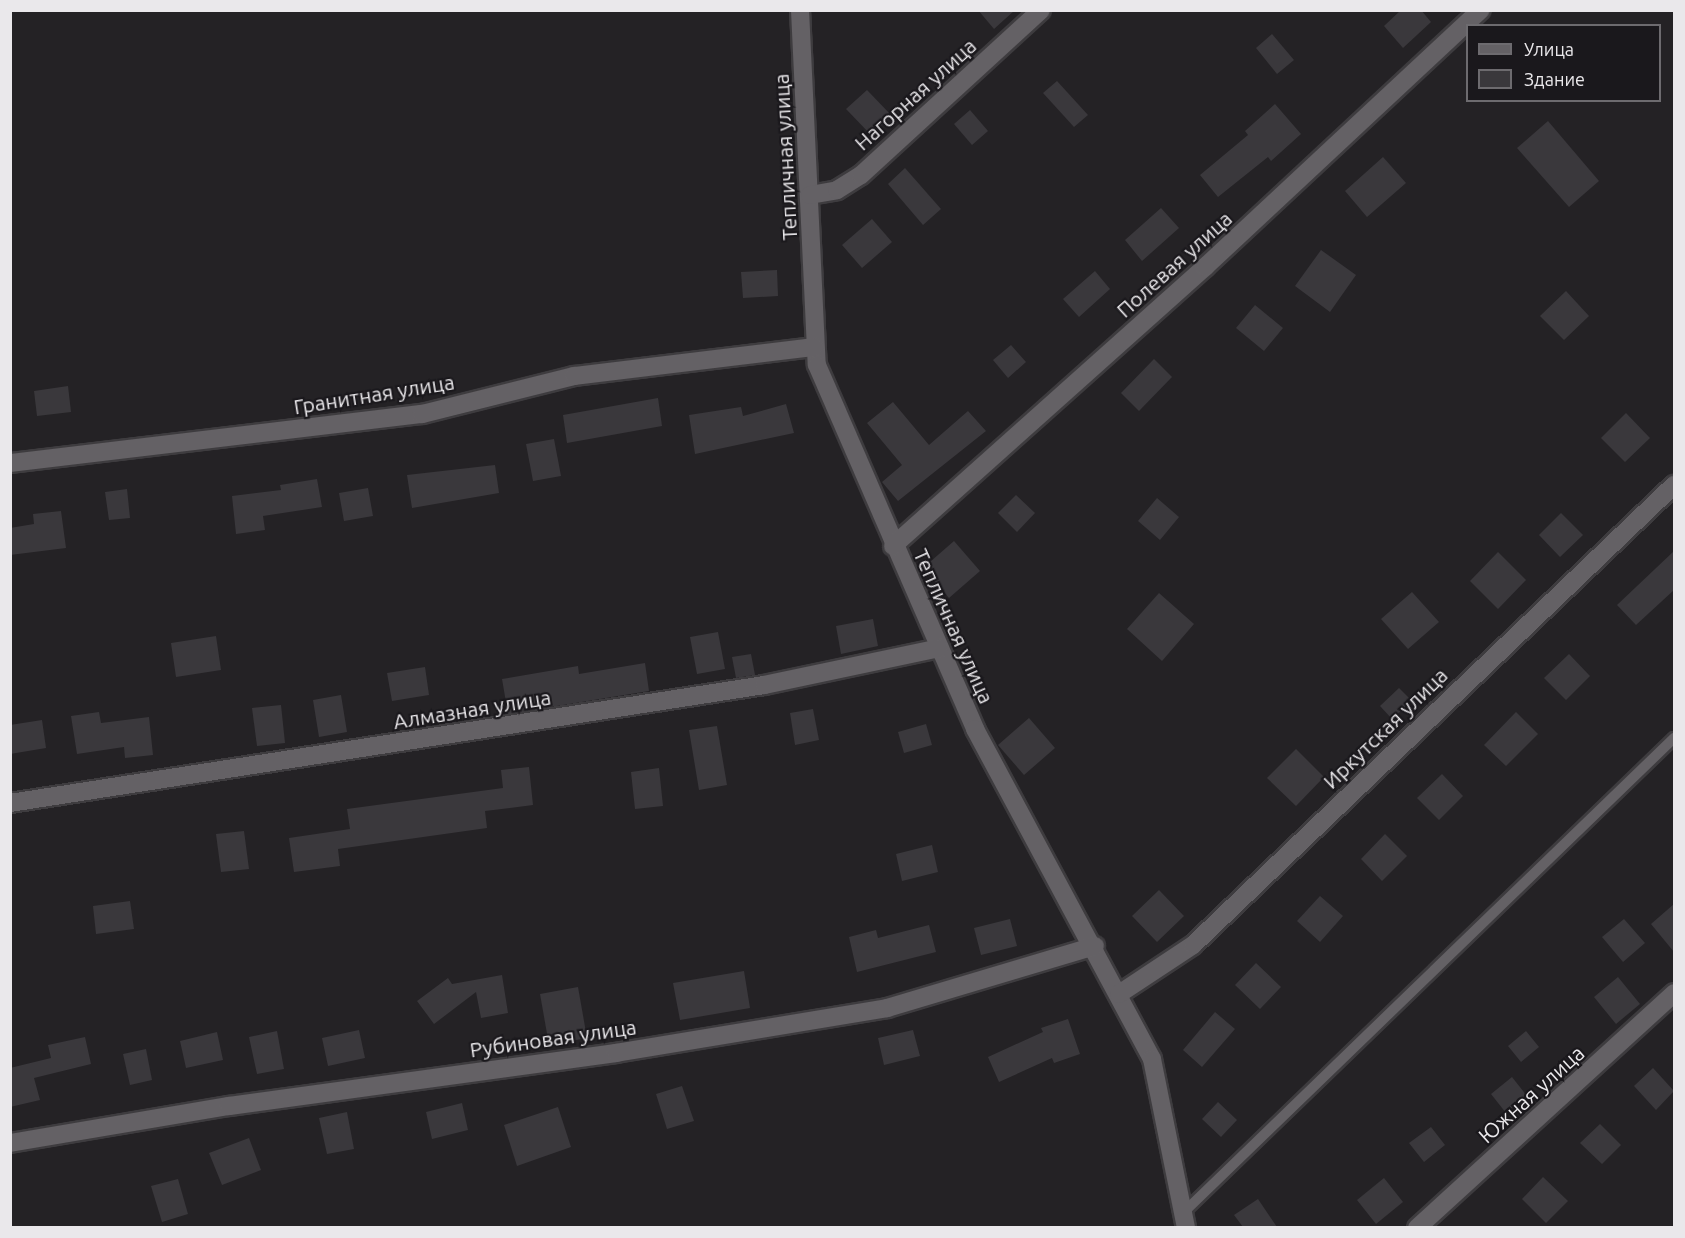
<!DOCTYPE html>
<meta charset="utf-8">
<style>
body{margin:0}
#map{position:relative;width:1685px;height:1238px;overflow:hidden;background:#242225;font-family:Ubuntu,sans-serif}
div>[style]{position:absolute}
.building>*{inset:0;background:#3a383c}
.roads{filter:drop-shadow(2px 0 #3e3c3f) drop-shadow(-2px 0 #3e3c3f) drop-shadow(0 2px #3e3c3f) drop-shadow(0 -2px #3e3c3f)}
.lane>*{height:10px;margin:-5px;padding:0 5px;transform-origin:5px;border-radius:5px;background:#646165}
.street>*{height:18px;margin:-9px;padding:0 9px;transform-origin:9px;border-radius:9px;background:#646165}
span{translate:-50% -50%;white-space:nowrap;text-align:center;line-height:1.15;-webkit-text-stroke:4.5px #1a181c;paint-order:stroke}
.street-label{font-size:21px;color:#eae8eb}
.frame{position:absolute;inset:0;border:12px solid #eae8eb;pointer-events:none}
.legend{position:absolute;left:1466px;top:24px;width:195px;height:78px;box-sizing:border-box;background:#1a181c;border:2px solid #6d6b6f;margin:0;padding:8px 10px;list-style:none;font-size:18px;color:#eae8eb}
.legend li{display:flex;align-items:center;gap:12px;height:30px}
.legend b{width:30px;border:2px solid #6d6b6f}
</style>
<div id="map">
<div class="building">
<i style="clip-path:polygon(978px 10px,1015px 10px,994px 29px)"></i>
<i style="clip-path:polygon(1401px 10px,1421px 10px,1431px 22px,1403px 48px,1384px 26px)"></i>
<i style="clip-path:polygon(1272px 34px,1294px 60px,1277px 74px,1256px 48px)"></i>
<i style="clip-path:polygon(1057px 81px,1088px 115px,1074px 127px,1043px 93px)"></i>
<i style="clip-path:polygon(867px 90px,892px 116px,871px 135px,846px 109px)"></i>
<i style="clip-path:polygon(1275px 104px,1301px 134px,1271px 161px,1268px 157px,1218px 197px,1200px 175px,1248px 135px,1245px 131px)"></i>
<i style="clip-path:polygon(970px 110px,988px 131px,972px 145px,954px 124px)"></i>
<i style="clip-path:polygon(1548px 121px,1599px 181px,1569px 207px,1517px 148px)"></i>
<i style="clip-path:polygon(1383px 157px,1406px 183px,1367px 217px,1345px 191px)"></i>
<i style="clip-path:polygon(905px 168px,941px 209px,923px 225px,888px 184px)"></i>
<i style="clip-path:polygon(1161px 208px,1179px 228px,1142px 261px,1125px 240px)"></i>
<i style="clip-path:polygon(872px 219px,892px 242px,862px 268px,842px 245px)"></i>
<i style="clip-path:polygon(1321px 250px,1356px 275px,1330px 312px,1295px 286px)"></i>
<i style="clip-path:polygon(777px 270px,778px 296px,743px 298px,741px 272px)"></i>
<i style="clip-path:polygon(1095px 271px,1110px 289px,1079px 317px,1063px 299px)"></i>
<i style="clip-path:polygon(1566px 291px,1589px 316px,1564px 340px,1540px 316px)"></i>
<i style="clip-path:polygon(1255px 305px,1283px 328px,1264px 351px,1236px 328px)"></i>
<i style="clip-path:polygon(1011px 345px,1026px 362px,1008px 378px,993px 360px)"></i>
<i style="clip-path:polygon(1154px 359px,1172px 377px,1139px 411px,1121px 393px)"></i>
<i style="clip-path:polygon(68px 386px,71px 412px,37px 416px,34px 391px)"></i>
<i style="clip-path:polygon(658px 398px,662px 426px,567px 443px,563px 415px)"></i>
<i style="clip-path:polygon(893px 402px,929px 445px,968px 411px,986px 431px,898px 501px,882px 482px,902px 465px,867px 423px)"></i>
<i style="clip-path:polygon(786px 404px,794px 433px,695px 454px,689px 415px,741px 407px,743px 416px)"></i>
<i style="clip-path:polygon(1626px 413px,1650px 438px,1625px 462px,1601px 438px)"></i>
<i style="clip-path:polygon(554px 439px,561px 476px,533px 481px,526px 444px)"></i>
<i style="clip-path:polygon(495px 465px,499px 493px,412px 508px,407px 475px)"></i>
<i style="clip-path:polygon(317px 479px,322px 507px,263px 516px,265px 530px,236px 534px,232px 496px,281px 490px,280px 485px)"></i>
<i style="clip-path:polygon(368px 488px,373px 516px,344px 521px,339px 493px)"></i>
<i style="clip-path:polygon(127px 489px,130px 518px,109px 520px,105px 492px)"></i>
<i style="clip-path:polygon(1016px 495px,1035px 513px,1017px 532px,998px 513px)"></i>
<i style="clip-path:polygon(1157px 498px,1179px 517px,1160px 540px,1138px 521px)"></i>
<i style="clip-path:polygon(61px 511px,66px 548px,10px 555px,10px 528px,34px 524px,33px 514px)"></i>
<i style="clip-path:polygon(1561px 513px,1583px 535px,1560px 557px,1539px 535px)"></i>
<i style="clip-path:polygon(954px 541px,980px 571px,949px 598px,923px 568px)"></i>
<i style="clip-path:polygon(1674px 551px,1674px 590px,1636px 625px,1617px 605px)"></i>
<i style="clip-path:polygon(1498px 552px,1526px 580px,1498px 609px,1470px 581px)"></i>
<i style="clip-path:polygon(1412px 592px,1439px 622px,1408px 649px,1381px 619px)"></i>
<i style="clip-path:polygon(1159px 593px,1194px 624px,1162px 661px,1127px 629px)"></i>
<i style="clip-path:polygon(873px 619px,878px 646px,841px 654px,836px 626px)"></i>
<i style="clip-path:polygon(718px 632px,725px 669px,697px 674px,690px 637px)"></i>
<i style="clip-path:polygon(216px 636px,221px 670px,176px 677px,171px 643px)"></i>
<i style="clip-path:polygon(751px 654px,755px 675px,736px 678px,732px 657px)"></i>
<i style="clip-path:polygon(1569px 654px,1590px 676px,1566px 700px,1544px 678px)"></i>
<i style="clip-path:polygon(645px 663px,649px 691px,508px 714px,502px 679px,578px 666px,579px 674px)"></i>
<i style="clip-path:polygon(425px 667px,429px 695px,392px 701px,387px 673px)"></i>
<i style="clip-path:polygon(1399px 688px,1412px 701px,1392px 719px,1380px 706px)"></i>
<i style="clip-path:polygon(341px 695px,347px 732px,319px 737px,313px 700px)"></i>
<i style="clip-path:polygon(281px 705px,285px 743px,257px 746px,252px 708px)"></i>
<i style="clip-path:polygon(813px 709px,819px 740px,795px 745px,790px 713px)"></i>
<i style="clip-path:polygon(99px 712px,101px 723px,149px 717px,153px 755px,125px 758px,124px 747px,77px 754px,71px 716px)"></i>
<i style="clip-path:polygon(1516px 712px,1538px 734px,1506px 766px,1484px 745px)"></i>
<i style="clip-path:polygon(1029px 718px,1055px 748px,1024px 775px,998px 745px)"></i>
<i style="clip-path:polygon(42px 720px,46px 748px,10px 754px,10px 725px)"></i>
<i style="clip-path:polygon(926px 724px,932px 745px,904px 753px,898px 732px)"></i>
<i style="clip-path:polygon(717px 726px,727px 785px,699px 790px,689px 730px)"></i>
<i style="clip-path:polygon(1296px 749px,1324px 777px,1296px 806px,1267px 778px)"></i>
<i style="clip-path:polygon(529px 767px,533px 805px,485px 811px,487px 828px,338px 849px,340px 866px,294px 872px,289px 838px,350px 829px,347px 809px,503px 788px,501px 770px)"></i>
<i style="clip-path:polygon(659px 768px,663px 806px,635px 809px,631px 772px)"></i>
<i style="clip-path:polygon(1442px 774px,1463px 796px,1439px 820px,1417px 798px)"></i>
<i style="clip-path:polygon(244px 831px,249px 869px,221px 872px,216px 834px)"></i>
<i style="clip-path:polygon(1385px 834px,1407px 856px,1382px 881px,1361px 859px)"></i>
<i style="clip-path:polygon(932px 845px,938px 872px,902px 881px,896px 854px)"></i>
<i style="clip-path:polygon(1159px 890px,1184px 916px,1157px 942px,1132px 916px)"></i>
<i style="clip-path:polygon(1320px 896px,1343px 916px,1320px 942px,1297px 921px)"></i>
<i style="clip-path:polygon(130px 901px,134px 929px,96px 934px,93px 906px)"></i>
<i style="clip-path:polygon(1674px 904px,1674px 952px,1651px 924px)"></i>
<i style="clip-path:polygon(1010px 919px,1017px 946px,981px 955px,974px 928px)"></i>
<i style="clip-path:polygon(1624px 919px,1645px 943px,1623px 962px,1602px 937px)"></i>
<i style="clip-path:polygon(929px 925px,936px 952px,857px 972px,849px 937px,876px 930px,878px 938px)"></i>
<i style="clip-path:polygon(1256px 963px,1281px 987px,1260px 1009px,1235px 985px)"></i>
<i style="clip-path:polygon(744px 971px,750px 1008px,680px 1020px,673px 983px)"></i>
<i style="clip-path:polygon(502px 975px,508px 1013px,481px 1018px,476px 992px,434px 1024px,417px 1001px,448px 978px,452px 984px)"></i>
<i style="clip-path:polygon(1618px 977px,1640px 1004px,1616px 1024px,1594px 997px)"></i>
<i style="clip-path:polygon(578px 987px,587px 1038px,549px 1045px,540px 994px)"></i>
<i style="clip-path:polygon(1215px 1012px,1235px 1029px,1202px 1067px,1183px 1050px)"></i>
<i style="clip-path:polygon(1068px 1019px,1080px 1054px,1054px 1063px,1052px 1058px,999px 1082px,988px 1057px,1043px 1032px,1041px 1028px)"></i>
<i style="clip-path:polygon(359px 1030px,365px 1058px,328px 1066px,322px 1038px)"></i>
<i style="clip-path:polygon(913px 1030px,920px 1056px,884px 1065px,878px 1038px)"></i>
<i style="clip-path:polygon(277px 1031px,284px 1069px,257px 1074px,249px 1037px)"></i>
<i style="clip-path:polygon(1526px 1031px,1539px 1047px,1521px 1062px,1508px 1046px)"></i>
<i style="clip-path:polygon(217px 1032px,223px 1060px,186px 1068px,180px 1041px)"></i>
<i style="clip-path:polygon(85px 1037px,91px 1064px,34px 1078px,40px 1100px,10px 1107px,10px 1068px,51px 1058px,48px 1045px)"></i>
<i style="clip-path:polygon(146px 1049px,152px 1080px,130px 1085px,123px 1054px)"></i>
<i style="clip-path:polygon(1653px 1068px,1674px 1091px,1656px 1110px,1634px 1086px)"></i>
<i style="clip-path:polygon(1512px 1077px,1527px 1096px,1506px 1113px,1491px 1094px)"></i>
<i style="clip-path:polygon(682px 1086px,694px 1121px,667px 1129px,656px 1094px)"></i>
<i style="clip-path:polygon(1218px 1102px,1237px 1120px,1221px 1137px,1202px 1119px)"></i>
<i style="clip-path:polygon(462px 1103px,468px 1130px,432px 1139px,426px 1112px)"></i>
<i style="clip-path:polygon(558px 1107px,571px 1147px,517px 1166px,504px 1125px)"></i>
<i style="clip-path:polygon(347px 1112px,354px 1149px,327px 1154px,319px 1118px)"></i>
<i style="clip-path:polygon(1600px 1124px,1621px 1145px,1602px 1164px,1580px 1143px)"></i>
<i style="clip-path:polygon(1431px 1127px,1445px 1145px,1424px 1162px,1409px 1143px)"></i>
<i style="clip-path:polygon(249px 1138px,261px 1170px,222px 1185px,209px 1153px)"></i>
<i style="clip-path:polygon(1543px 1177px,1568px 1201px,1546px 1223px,1522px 1199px)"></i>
<i style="clip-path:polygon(1384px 1178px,1403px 1202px,1376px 1224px,1357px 1200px)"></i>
<i style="clip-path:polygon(178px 1179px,188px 1214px,162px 1222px,151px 1186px)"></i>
<i style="clip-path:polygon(1258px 1199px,1277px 1227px,1243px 1227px,1234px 1215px)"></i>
</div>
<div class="roads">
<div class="lane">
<i style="left:1183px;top:1213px;width:683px;rotate:-44.05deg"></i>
</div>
<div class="street">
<i style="left:800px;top:10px;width:355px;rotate:87.3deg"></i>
<i style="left:817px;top:365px;width:397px;rotate:66.5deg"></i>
<i style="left:975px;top:729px;width:374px;rotate:61.8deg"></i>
<i style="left:1152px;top:1059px;width:172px;rotate:78.6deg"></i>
<i style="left:810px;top:195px;width:27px;rotate:-10deg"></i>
<i style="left:837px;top:190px;width:28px;rotate:-32deg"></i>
<i style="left:861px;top:175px;width:244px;rotate:-42.5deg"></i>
<i style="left:10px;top:463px;width:415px;rotate:-6.8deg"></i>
<i style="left:422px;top:414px;width:157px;rotate:-14deg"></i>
<i style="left:574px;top:376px;width:242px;rotate:-6.9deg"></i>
<i style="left:893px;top:546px;width:419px;rotate:-41.8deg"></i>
<i style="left:1205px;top:267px;width:377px;rotate:-43deg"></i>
<i style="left:10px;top:803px;width:763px;rotate:-8.89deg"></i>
<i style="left:764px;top:685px;width:179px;rotate:-11.9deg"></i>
<i style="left:1119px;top:994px;width:89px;rotate:-33.5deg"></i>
<i style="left:1193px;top:945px;width:666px;rotate:-43.72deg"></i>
<i style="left:10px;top:1143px;width:222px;rotate:-9.6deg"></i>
<i style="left:229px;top:1106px;width:391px;rotate:-7.8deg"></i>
<i style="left:616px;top:1053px;width:275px;rotate:-9.4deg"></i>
<i style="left:887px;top:1008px;width:217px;rotate:-16.6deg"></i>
<i style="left:1417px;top:1228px;width:348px;rotate:-42.4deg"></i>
</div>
</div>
<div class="street-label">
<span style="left:915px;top:94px;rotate:-42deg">Нагорная улица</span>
<span style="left:785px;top:157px;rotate:-93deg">Тепличная улица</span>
<span style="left:1174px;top:264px;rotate:-42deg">Полевая улица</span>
<span style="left:374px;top:394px;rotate:-9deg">Гранитная улица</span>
<span style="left:954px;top:626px;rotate:66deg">Тепличная улица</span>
<span style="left:472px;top:709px;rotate:-9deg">Алмазная улица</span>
<span style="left:1385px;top:728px;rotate:-44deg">Иркутская улица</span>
<span style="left:553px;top:1038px;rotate:-8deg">Рубиновая улица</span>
<span style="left:1531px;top:1094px;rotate:-42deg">Южная улица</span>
</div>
<div class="frame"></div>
<ul class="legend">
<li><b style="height:8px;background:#646165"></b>Улица</li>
<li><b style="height:16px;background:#3a383c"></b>Здание</li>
</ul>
</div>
